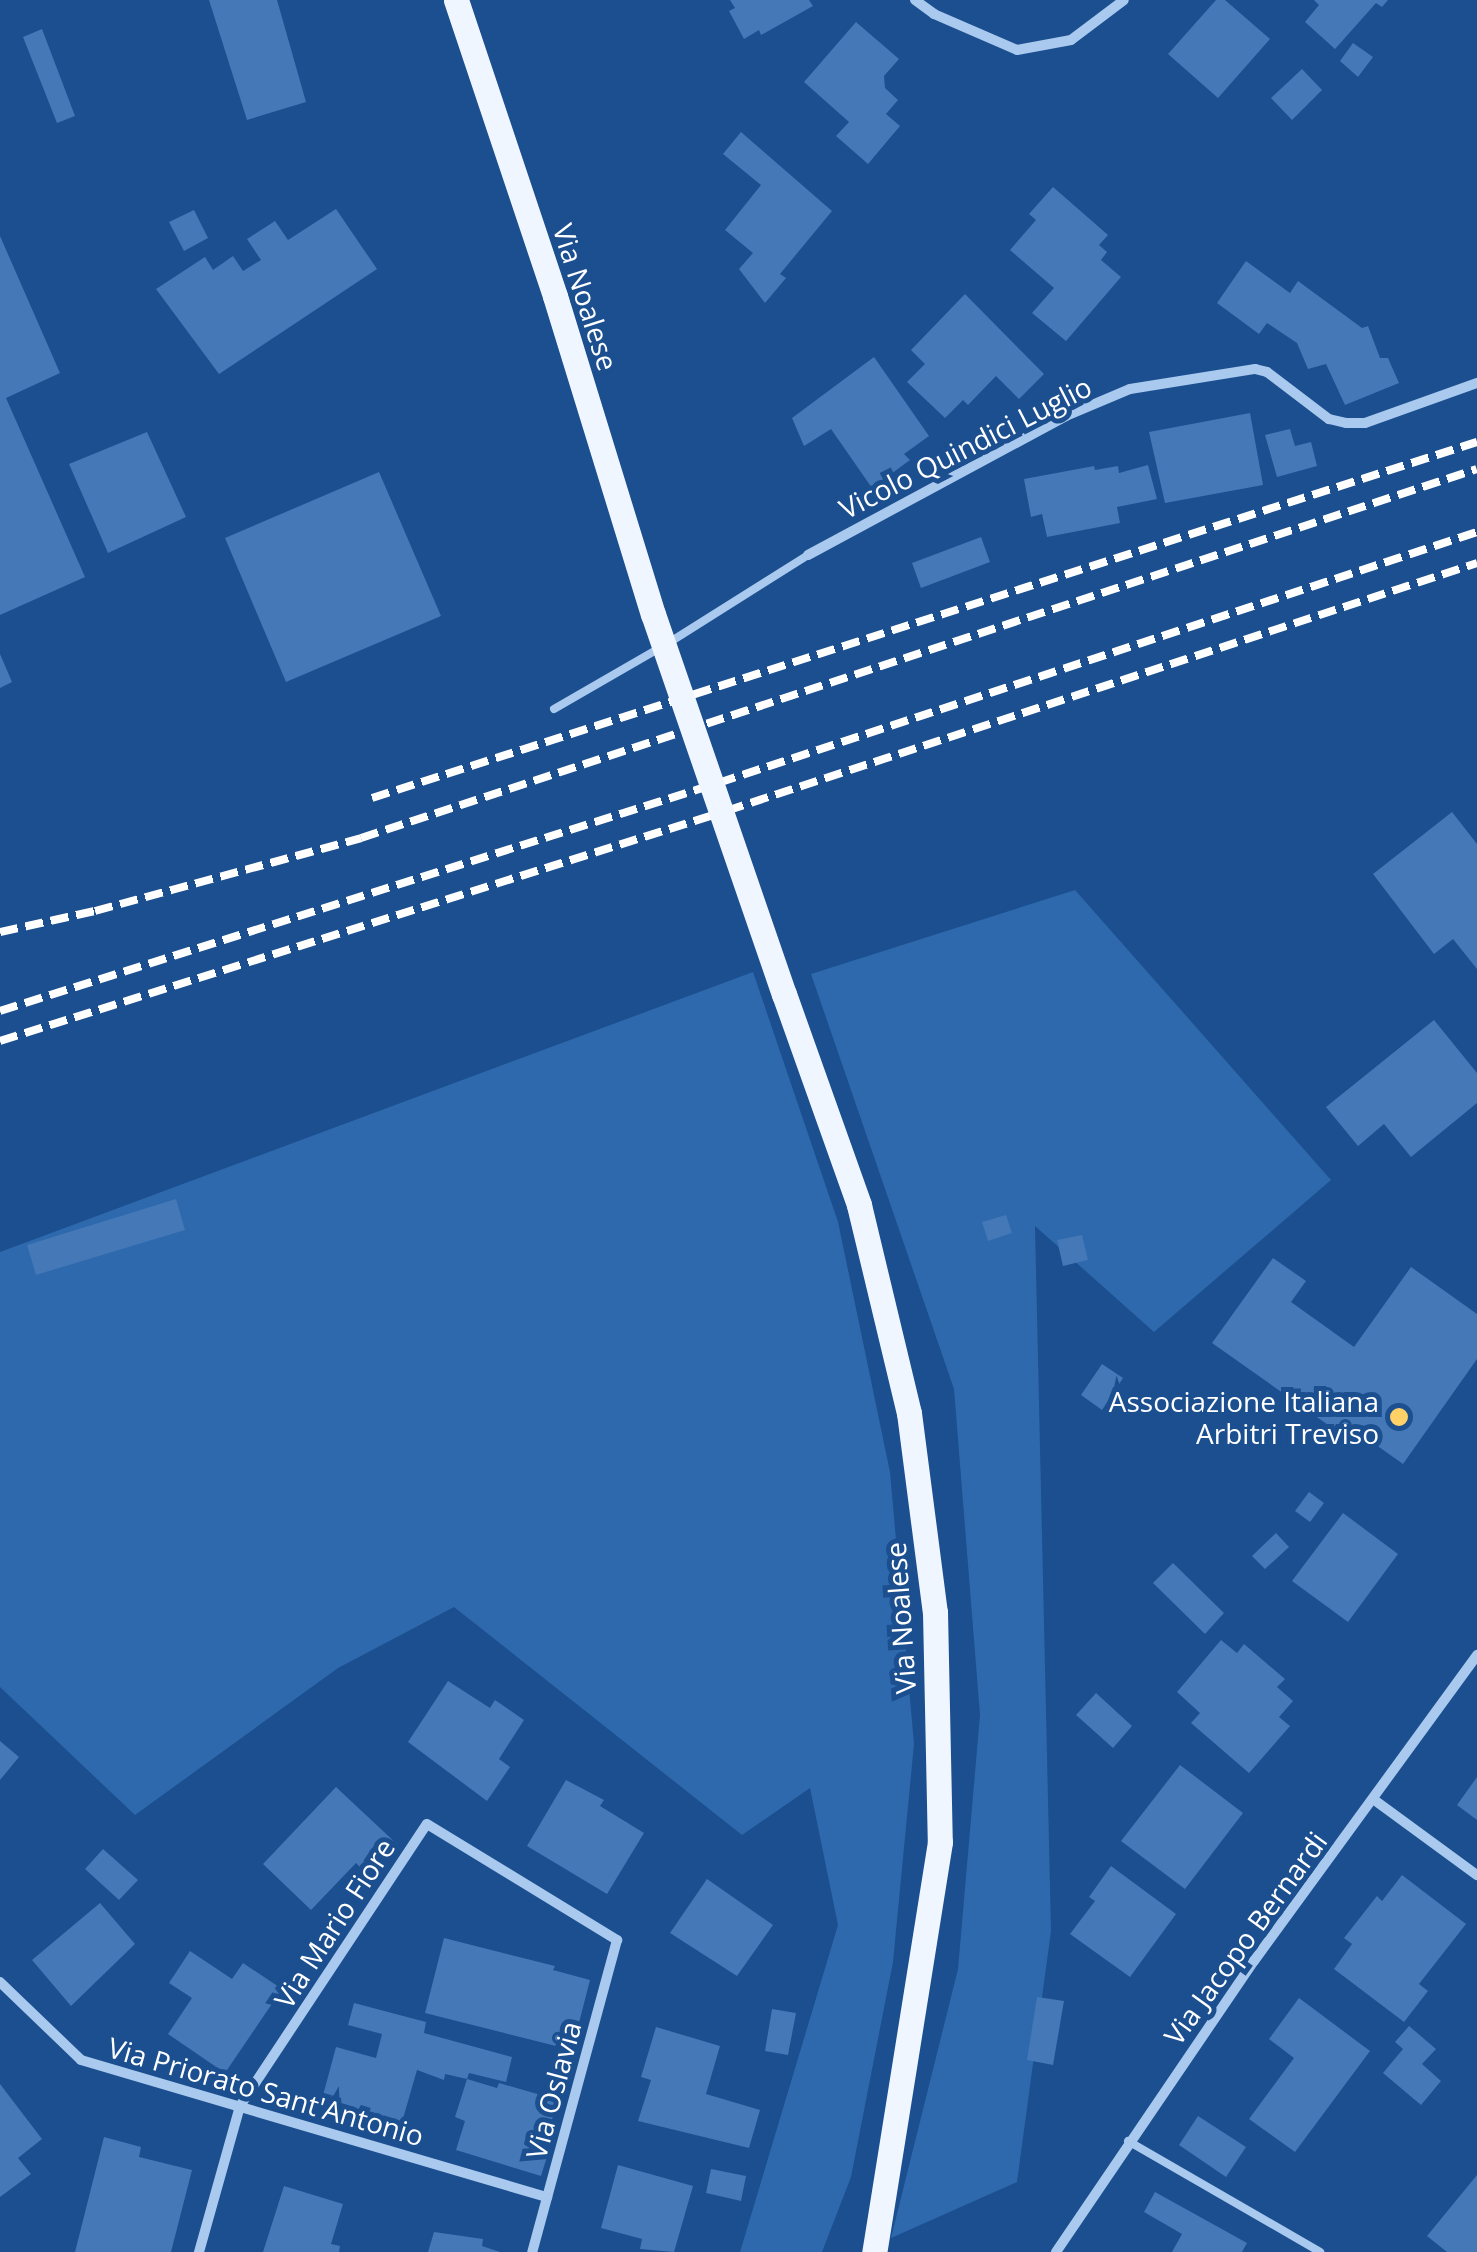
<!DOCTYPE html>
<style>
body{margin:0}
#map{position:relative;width:1477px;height:2252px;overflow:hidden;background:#1b4f8f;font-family:"Open Sans",sans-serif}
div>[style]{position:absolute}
.green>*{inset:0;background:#2e69ad}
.building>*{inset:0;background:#4478b7}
.lane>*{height:8px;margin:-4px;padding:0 4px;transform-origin:4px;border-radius:4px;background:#a9c9ee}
.street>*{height:10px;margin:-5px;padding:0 5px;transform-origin:5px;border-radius:5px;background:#a9c9ee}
.primary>*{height:25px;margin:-12.5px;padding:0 12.5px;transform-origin:12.5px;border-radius:12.5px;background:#f0f6ff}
.rail>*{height:8px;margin-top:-4px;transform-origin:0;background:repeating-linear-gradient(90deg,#fff 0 18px,transparent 0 26px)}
.primary-bridge>*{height:25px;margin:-12.5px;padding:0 12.5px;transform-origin:12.5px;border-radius:12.5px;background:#f0f6ff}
.dots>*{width:28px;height:28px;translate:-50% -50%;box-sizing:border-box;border:5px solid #1b4f8f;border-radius:50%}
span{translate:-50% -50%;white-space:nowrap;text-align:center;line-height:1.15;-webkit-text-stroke:10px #1b4f8f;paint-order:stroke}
.street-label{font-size:28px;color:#fff}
.poi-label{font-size:28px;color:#fff}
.right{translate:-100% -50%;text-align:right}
</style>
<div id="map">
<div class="green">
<i style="clip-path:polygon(1075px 890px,1331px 1180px,1154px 1332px,1035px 1226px,1051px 1931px,1017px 2182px,891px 2238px,958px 1969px,980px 1715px,954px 1389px,811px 974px)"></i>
<i style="clip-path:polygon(753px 972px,838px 1222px,890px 1472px,914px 1744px,893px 1962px,851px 2177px,822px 2252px,740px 2252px,838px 1925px,810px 1788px,742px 1835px,454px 1607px,338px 1668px,135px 1815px,0 1687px,0 1252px)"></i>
</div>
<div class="building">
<i style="clip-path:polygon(209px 0,277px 0,306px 102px,247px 120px)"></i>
<i style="clip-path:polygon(730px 0,809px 0,813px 6px,761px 35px,759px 30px,744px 39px,729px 11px,735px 8px)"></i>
<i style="clip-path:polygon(1216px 0,1225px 0,1270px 39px,1218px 98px,1168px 54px)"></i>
<i style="clip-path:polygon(1314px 0,1388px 0,1382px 7px,1376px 3px,1335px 49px,1305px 22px,1319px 5px)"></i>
<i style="clip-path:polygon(856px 22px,899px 59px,884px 76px,885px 88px,898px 100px,886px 114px,900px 126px,868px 164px,836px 136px,849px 122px,804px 82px)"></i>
<i style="clip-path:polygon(42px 29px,75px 116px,57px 123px,23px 37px)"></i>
<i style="clip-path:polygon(1353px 43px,1373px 57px,1358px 77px,1340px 61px)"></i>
<i style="clip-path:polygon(1302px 69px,1322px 90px,1292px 120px,1271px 98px)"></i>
<i style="clip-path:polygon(741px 132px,832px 211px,780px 274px,786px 278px,765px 303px,739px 269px,753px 253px,725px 230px,761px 185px,723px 154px)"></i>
<i style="clip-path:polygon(1053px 187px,1108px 235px,1099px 245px,1107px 252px,1101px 260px,1121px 277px,1066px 341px,1032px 313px,1054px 288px,1010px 250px,1036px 220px,1029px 214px)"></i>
<i style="clip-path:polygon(336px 209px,377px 269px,219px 374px,156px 289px,205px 257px,213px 270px,233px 256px,243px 271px,261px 260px,247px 239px,275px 221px,288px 240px)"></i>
<i style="clip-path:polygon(194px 210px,208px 238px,184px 251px,169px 222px)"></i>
<i style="clip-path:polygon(0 236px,60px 373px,6px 398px,85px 577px,0 615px)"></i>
<i style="clip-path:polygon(1246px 261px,1290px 293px,1298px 281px,1362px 328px,1368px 326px,1380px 358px,1388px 358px,1399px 383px,1345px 405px,1326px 364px,1308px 369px,1297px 343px,1267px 323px,1259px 334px,1217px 303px)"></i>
<i style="clip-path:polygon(965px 294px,1044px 374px,1019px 399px,996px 376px,968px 405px,963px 400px,945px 418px,907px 382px,925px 364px,911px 350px)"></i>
<i style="clip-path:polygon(874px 357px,929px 436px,904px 454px,910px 460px,872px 488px,831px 429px,804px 446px,792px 418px)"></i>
<i style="clip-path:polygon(1250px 413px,1263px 485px,1165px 503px,1149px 432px)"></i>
<i style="clip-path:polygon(1290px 429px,1295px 446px,1311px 442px,1317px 466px,1277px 477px,1265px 435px)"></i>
<i style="clip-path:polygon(147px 432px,186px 517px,108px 553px,69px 464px)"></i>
<i style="clip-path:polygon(1148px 465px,1157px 499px,1117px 507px,1120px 523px,1047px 537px,1042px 514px,1031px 517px,1024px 479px,1094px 466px,1095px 470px,1118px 466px,1119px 473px)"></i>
<i style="clip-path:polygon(379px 472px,441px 616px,286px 682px,225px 538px)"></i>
<i style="clip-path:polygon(981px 537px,990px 562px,921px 588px,912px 563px)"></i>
<i style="clip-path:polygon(0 654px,12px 682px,0 688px)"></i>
<i style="clip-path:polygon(1452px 812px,1477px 844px,1477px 969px,1453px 939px,1434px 954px,1373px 874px)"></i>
<i style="clip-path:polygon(1434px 1020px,1477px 1073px,1477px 1103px,1411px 1157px,1384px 1124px,1358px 1146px,1326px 1107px)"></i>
<i style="clip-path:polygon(176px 1199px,185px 1230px,36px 1275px,27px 1245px)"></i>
<i style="clip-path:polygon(1006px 1215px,1012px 1233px,988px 1241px,982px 1222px)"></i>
<i style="clip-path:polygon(1082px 1235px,1088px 1260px,1063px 1266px,1057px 1240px)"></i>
<i style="clip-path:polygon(1273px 1258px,1306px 1281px,1291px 1302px,1354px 1347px,1411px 1267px,1477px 1314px,1477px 1359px,1403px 1464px,1355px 1430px,1348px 1439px,1212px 1343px)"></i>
<i style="clip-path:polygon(1102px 1364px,1123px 1378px,1102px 1410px,1081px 1395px)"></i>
<i style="clip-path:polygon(1309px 1492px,1324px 1503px,1310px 1522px,1295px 1511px)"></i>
<i style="clip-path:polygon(1343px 1513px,1398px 1554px,1348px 1622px,1292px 1581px)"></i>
<i style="clip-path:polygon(1276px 1533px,1289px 1547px,1265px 1569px,1252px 1556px)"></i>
<i style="clip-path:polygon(1173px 1563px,1224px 1613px,1205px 1634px,1153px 1583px)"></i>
<i style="clip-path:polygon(1221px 1640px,1237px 1653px,1244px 1644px,1285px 1679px,1277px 1687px,1293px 1701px,1279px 1717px,1290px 1726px,1249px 1773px,1191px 1723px,1200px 1713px,1177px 1692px)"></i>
<i style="clip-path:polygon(448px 1681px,490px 1708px,495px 1700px,524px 1720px,499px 1759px,510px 1767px,487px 1801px,408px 1742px)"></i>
<i style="clip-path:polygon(1096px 1693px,1132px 1726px,1113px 1748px,1076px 1715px)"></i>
<i style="clip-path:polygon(0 1741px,19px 1757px,0 1780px)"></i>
<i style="clip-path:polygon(1180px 1765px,1243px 1813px,1185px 1889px,1121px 1841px)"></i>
<i style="clip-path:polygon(1477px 1777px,1477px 1820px,1457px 1805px)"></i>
<i style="clip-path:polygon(566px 1780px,604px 1800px,600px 1806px,644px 1833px,607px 1894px,527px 1846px)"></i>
<i style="clip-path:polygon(336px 1787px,399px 1846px,370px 1877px,356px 1863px,311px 1910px,263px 1864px)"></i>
<i style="clip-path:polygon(103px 1849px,138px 1880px,119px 1900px,85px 1869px)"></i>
<i style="clip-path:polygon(1111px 1866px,1176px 1914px,1130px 1977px,1070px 1934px,1095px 1901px,1089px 1897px)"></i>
<i style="clip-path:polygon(1402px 1875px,1466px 1924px,1419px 1984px,1428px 1991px,1404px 2022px,1334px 1969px,1352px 1944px,1344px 1938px,1377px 1896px,1382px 1901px)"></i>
<i style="clip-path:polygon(707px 1879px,773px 1925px,737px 1976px,670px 1933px)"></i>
<i style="clip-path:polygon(100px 1903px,135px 1944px,71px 2006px,32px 1960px)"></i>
<i style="clip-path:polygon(444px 1938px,555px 1966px,553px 1970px,590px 1980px,572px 2050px,425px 2013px)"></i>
<i style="clip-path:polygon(190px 1951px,232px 1979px,243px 1963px,282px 1989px,225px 2073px,168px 2034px,192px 1998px,169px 1983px)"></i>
<i style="clip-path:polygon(1037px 1997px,1064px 2001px,1053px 2065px,1027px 2060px)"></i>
<i style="clip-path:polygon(1299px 1998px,1370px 2051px,1295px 2152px,1249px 2119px,1294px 2058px,1269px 2039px)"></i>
<i style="clip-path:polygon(354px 2003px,426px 2022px,424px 2033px,512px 2057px,506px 2082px,469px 2073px,467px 2079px,497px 2088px,499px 2083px,558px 2100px,550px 2126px,556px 2128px,541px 2176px,456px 2150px,465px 2121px,455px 2117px,467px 2079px,445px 2074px,444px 2080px,417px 2070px,398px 2136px,318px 2114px,336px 2047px,376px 2058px,382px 2034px,348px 2025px)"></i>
<i style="clip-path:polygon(772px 2009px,796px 2013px,788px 2055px,765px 2051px)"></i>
<i style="clip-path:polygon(1409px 2026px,1436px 2049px,1422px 2064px,1441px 2081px,1421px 2105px,1383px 2073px,1403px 2049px,1395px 2042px)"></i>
<i style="clip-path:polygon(656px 2027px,720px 2046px,706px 2094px,760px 2110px,749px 2148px,638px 2121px,651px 2080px,641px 2077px)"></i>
<i style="clip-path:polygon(0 2084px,42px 2139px,18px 2158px,31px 2174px,0 2197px)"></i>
<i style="clip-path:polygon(1198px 2116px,1246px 2147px,1226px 2177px,1179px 2145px)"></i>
<i style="clip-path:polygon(104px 2137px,141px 2147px,139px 2157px,192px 2170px,171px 2252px,75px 2252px)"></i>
<i style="clip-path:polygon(618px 2165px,693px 2186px,674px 2252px,640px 2249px,642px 2239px,601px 2228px)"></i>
<i style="clip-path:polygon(711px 2169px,746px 2176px,741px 2201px,706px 2193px)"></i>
<i style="clip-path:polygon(1477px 2175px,1477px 2252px,1447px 2252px,1427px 2236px)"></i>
<i style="clip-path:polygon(284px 2186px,343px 2204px,331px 2244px,340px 2246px,339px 2252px,263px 2252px)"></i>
<i style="clip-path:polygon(1155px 2192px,1247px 2243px,1242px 2252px,1172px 2252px,1182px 2234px,1144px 2212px)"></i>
<i style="clip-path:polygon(434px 2232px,483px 2239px,482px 2246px,500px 2252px,428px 2252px)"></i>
</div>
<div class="lane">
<i style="left:670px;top:642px;width:163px;rotate:-32.2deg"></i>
<i style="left:554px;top:709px;width:120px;rotate:-30deg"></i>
<i style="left:1128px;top:2141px;width:222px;rotate:30deg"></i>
</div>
<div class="street">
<i style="left:915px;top:0;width:24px;rotate:36deg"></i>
<i style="left:934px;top:14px;width:90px;rotate:23.4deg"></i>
<i style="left:1017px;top:50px;width:55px;rotate:-10.5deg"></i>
<i style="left:1071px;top:40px;width:66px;rotate:-37deg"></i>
<i style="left:808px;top:555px;width:293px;rotate:-28.3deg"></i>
<i style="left:1066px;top:416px;width:69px;rotate:-22.9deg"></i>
<i style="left:1130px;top:389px;width:127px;rotate:-9.1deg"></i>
<i style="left:1255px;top:369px;width:12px;rotate:14deg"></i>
<i style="left:1267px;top:372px;width:78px;rotate:37.2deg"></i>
<i style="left:1329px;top:419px;width:17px;rotate:13deg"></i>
<i style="left:1346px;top:423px;width:19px"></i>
<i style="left:1365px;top:423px;width:119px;rotate:-19.7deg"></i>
<i style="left:1373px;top:1799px;width:129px;rotate:36.2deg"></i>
<i style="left:0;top:1982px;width:112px;rotate:43.9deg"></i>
<i style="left:81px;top:2060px;width:486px;rotate:16.4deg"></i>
<i style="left:199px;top:2252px;width:152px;rotate:-74.3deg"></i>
<i style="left:240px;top:2106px;width:338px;rotate:-56.5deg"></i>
<i style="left:427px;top:1824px;width:223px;rotate:31.4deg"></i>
<i style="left:617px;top:1940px;width:323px;rotate:105.2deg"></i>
<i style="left:1056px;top:2252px;width:352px;rotate:-55.8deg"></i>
<i style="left:1254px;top:1961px;width:379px;rotate:-53.9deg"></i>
</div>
<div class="primary">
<i style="left:456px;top:0;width:312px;rotate:71.5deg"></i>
<i style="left:555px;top:296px;width:333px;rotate:72.9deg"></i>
<i style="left:784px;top:994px;width:224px;rotate:70.4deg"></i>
<i style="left:859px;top:1205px;width:214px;rotate:76.5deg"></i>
<i style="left:909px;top:1413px;width:201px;rotate:82.6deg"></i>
<i style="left:935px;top:1612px;width:230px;rotate:88.8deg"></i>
<i style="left:940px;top:1842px;width:415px;rotate:99.1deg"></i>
</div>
<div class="rail">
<i style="left:372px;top:798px;width:1161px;rotate:-17.86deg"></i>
<i style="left:0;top:932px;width:97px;rotate:-12.5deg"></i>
<i style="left:95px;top:911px;width:276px;rotate:-15.3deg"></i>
<i style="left:361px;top:838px;width:1175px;rotate:-18.3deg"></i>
<i style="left:0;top:1011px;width:753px;rotate:-17.62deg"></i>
<i style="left:718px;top:783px;width:799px;rotate:-18.3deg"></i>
<i style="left:0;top:1041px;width:762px;rotate:-17.58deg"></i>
<i style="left:726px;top:811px;width:791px;rotate:-18.27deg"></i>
</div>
<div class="primary-bridge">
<i style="left:653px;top:614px;width:402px;rotate:71deg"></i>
</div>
<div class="dots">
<i style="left:1399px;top:1417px;background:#ffd166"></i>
</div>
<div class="street-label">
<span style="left:586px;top:297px;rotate:72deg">Via Noalese</span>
<span style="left:965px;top:447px;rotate:-27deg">Vicolo Quindici Luglio</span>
<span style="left:900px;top:1618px;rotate:-94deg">Via Noalese</span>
<span style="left:334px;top:1923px;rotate:-57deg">Via Mario Fiore</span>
<span style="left:1245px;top:1938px;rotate:-54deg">Via Jacopo Bernardi</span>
<span style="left:553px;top:2090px;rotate:-75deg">Via Oslavia</span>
<span style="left:266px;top:2091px;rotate:16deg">Via Priorato Sant'Antonio</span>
</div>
<div class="poi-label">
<span class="right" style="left:1379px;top:1417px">Associazione Italiana<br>Arbitri Treviso</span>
</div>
</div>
